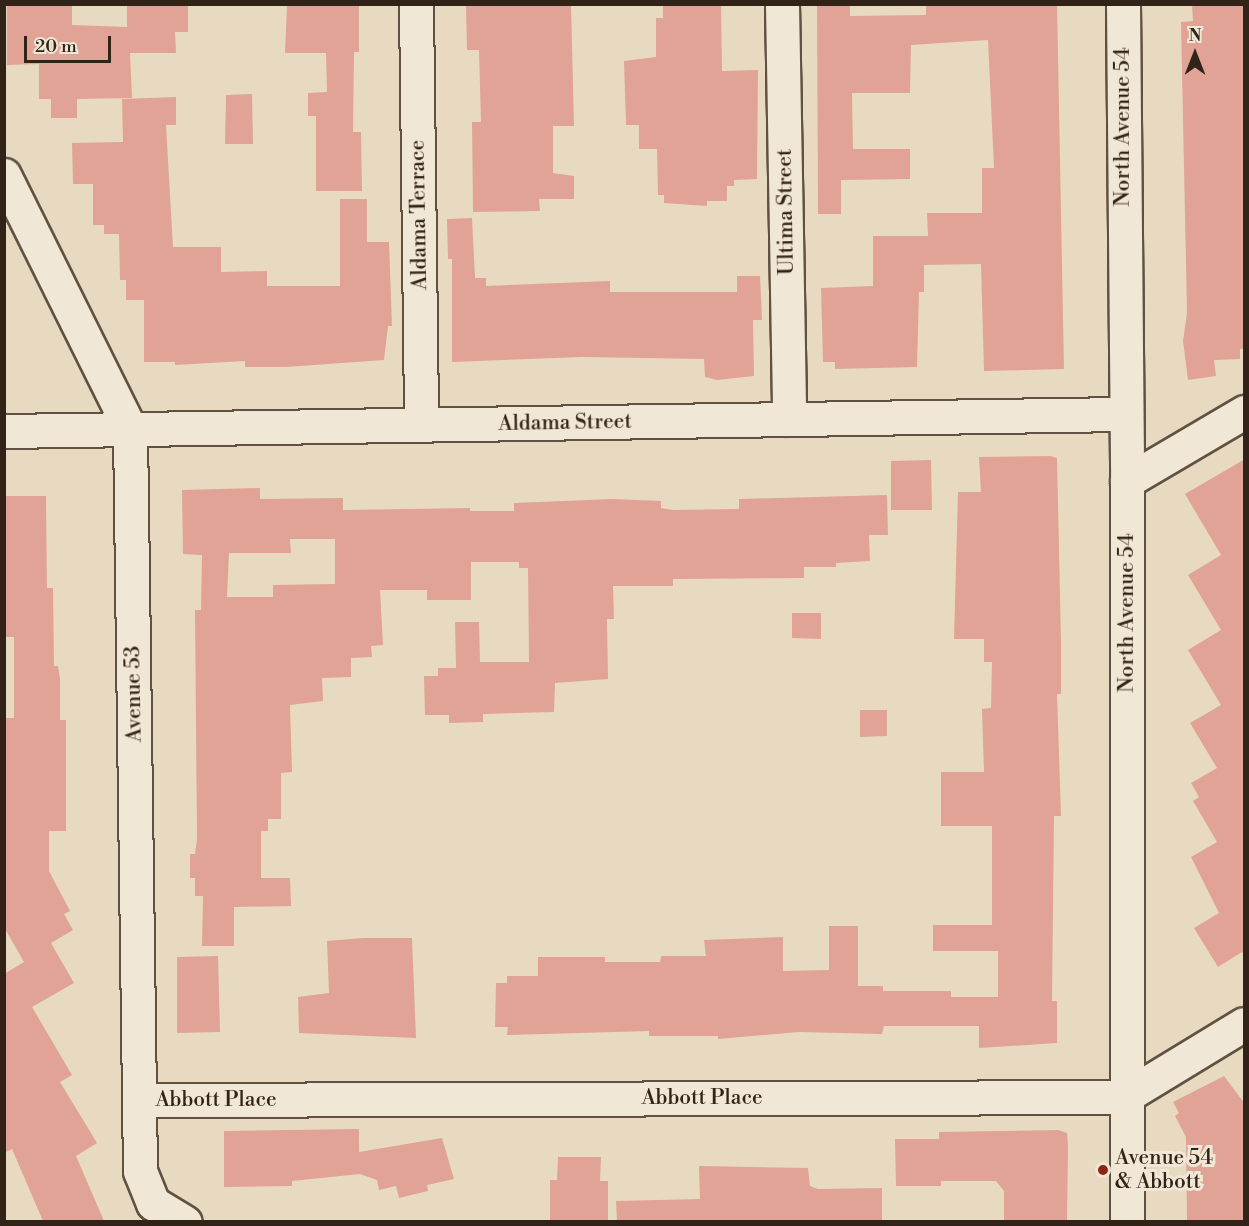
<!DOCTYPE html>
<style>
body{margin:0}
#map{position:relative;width:1249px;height:1226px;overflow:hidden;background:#e8dac0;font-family:"Libre Bodoni",serif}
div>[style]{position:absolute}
.building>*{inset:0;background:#e1a395}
.roads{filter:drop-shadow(2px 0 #605142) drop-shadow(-2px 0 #605142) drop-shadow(0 2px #605142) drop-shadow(0 -2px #605142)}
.minor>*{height:33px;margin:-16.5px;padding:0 16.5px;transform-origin:16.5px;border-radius:16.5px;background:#f0e7d6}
.dots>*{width:16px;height:16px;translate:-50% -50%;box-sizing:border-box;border:3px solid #f0e7d6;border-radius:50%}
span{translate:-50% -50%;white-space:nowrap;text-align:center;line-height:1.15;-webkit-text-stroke:6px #f0e7d6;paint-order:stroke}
.street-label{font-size:21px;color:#322318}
.poi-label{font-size:21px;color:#322318}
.left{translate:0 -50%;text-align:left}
.frame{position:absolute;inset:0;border:6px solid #322318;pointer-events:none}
.north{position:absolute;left:1165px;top:24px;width:60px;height:60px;-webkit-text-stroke:4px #f0e7d6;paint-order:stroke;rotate:0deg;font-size:16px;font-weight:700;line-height:24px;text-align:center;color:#322318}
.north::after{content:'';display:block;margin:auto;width:21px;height:27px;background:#322318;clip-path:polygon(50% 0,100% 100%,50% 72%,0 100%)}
.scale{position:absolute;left:24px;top:36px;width:87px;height:27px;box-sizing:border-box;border:3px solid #322318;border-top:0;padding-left:8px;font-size:18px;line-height:21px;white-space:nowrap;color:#322318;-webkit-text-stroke:4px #f0e7d6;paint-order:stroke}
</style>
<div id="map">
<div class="building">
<i style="clip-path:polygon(7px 4px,72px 4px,72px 25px,127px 27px,127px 4px,188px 6px,188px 32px,175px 32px,176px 53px,130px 53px,132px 98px,77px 99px,77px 118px,51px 118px,51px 99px,39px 99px,39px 64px,7px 65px)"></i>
<i style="clip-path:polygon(571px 4px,574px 126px,553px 126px,553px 173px,574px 176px,574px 199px,539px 199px,540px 211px,473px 212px,472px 122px,481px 122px,479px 50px,467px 50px,466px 6px)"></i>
<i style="clip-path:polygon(663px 4px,721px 4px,722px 71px,758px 70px,757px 179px,734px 180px,734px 186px,727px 186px,727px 201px,707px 201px,707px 206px,664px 203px,664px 195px,658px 195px,657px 149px,639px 149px,639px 125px,626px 125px,624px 61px,656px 57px,656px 18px,663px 18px)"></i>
<i style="clip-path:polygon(817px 4px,850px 4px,850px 16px,926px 15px,926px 4px,1057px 4px,1064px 369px,984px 371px,981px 264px,924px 265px,924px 292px,919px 292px,917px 367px,835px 369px,835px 362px,823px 362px,821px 288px,873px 286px,873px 236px,928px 236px,927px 213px,982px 213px,982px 168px,994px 168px,988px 40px,911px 45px,910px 93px,852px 93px,853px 149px,910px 149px,910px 179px,841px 180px,841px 214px,818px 214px)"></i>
<i style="clip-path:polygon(1192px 4px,1245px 4px,1245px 349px,1240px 349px,1240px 359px,1214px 360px,1216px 376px,1188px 380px,1183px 341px,1187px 313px,1181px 22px,1193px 21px)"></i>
<i style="clip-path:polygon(287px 6px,359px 6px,359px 52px,354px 52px,353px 132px,361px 132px,362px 191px,316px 191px,316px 116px,308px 116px,308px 93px,327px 92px,326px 53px,285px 53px)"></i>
<i style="clip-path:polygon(252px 94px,253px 144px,225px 144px,226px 95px)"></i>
<i style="clip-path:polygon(176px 97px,176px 125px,166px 125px,173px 247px,221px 247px,221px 272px,267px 271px,267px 286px,340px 286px,340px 199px,367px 199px,367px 242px,389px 242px,392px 326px,388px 326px,384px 360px,286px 367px,245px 367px,245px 361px,175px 365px,175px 362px,144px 362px,144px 300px,126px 300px,126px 280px,120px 280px,119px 234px,104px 234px,104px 225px,93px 225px,93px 184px,73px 184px,72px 143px,123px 142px,122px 99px)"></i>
<i style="clip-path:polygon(472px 218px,475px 278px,486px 278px,486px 286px,610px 281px,610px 292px,737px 292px,737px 276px,760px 276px,762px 320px,753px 320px,754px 376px,717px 380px,705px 377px,704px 359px,582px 357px,452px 362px,452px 259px,448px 259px,447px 219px)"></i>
<i style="clip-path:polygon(1050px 456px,1057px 458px,1061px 641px,1061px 694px,1057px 694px,1061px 816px,1054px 816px,1052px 1001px,1057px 1001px,1057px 1043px,979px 1048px,979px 1026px,884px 1026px,882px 1034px,799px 1032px,718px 1039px,718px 1036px,649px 1036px,649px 1031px,507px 1035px,508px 1027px,495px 1027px,496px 983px,507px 983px,507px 976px,538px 976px,538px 957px,605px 957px,605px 962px,660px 962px,661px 956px,706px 956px,704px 940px,783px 937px,783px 971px,829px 970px,829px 926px,858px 926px,858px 986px,883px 986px,883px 991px,951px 991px,951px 997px,998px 997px,998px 951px,933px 951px,933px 925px,992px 925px,992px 826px,941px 826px,941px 772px,984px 772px,982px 709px,991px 708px,992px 662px,984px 662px,984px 639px,954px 639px,958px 492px,981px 492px,979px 457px)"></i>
<i style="clip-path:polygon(1245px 459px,1245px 956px,1242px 952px,1218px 967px,1194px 928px,1219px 913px,1191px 857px,1217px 842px,1193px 801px,1199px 797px,1191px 783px,1217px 768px,1190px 723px,1221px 705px,1188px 650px,1221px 630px,1188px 575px,1221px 555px,1185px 494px)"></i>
<i style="clip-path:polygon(931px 460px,932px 510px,891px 510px,891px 461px)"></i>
<i style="clip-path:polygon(evenodd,260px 488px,260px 499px,343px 498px,343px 510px,470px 508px,470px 511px,514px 511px,514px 503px,613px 499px,661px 501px,661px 508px,673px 510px,739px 509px,739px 499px,887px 495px,888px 535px,869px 535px,870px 561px,836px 563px,836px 567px,804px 567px,804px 578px,673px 579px,673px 586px,613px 586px,614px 619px,607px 619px,608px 679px,555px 683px,554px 712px,483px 714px,483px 722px,449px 723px,449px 715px,425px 715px,424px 676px,438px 676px,438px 668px,456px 668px,455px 622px,479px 622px,480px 662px,529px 662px,528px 568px,519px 568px,519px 562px,471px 562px,471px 600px,427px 600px,427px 590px,380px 590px,383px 645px,371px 646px,372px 657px,351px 658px,351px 677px,322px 678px,323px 701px,290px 705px,292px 772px,281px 773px,281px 819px,268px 819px,268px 831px,261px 831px,261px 878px,290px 878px,291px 906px,234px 907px,234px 946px,202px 946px,203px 896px,195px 896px,195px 878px,190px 878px,190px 854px,195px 854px,197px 839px,195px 610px,201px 610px,202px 555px,183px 554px,182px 490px,260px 488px,290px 539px,335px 539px,335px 584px,273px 585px,273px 597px,227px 597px,229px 553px,291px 553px,290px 539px)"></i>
<i style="clip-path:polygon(4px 496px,46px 496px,47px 588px,53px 588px,54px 666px,58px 666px,60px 679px,60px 720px,66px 720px,66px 831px,49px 831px,49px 871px,70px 911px,64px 914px,73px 930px,51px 943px,74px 983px,32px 1007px,72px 1075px,60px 1082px,97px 1143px,76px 1156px,104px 1221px,43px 1221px,12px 1149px,4px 1153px,4px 974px,24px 962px,4px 927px,4px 722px,5px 718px,14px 718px,14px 637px,6px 637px)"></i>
<i style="clip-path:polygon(792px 613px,821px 613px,821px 639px,792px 638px)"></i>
<i style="clip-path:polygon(860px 710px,887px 710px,887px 736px,860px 737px)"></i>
<i style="clip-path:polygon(363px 938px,412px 938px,416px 1038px,299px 1033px,298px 997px,329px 993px,327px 941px)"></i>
<i style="clip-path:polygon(218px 956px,220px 1032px,177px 1033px,177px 957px)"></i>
<i style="clip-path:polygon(1224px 1076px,1245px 1104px,1245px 1221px,1187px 1221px,1186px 1137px,1175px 1116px,1179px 1113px,1173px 1102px)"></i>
<i style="clip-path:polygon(359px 1129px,359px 1152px,442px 1138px,454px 1179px,427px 1185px,428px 1191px,399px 1198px,396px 1186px,379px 1190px,377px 1180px,360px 1174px,292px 1181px,292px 1186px,224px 1187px,224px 1131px)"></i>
<i style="clip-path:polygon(1058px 1130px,1067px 1133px,1068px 1146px,1067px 1221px,1004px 1221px,1004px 1191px,996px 1181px,941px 1181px,941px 1186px,896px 1186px,895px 1139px,939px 1139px,939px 1132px)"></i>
<i style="clip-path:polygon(558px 1157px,601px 1157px,600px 1181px,608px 1181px,608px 1221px,550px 1221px,550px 1180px,557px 1180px)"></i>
<i style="clip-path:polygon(699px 1166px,808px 1168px,810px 1186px,818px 1189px,882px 1188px,882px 1221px,617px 1221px,616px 1201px,700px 1199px)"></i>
</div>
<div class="roads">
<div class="minor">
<i style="left:416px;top:4px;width:421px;rotate:89.3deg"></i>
<i style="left:782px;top:4px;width:415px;rotate:89deg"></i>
<i style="left:1123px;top:4px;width:477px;rotate:89.5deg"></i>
<i style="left:1127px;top:481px;width:741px;rotate:90deg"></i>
<i style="left:4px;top:175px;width:284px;rotate:63.6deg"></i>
<i style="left:130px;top:429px;width:742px;rotate:89.23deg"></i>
<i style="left:140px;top:1171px;width:35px;rotate:68deg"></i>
<i style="left:153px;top:1203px;width:37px;rotate:31deg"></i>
<i style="left:4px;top:431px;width:1122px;rotate:-0.87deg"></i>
<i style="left:1127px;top:481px;width:136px;rotate:-30.5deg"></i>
<i style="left:139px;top:1100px;width:985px;rotate:-0.17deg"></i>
<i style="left:1124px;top:1097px;width:140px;rotate:-31.3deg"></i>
</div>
</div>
<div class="dots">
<i style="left:1103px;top:1170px;background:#8f2418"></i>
</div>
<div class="street-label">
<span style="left:1123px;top:127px;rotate:-90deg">North Avenue 54</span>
<span style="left:786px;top:212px;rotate:-91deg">Ultima Street</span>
<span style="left:419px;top:215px;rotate:-91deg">Aldama Terrace</span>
<span style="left:565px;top:423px;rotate:-1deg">Aldama Street</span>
<span style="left:1127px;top:613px;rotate:-90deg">North Avenue 54</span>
<span style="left:134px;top:694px;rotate:-91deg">Avenue 53</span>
<span style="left:702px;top:1098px">Abbott Place</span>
<span style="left:216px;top:1100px">Abbott Place</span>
</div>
<div class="poi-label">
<span class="left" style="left:1115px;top:1170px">Avenue 54<br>&amp; Abbott</span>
</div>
<div class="frame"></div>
<div class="north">N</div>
<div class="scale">20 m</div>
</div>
